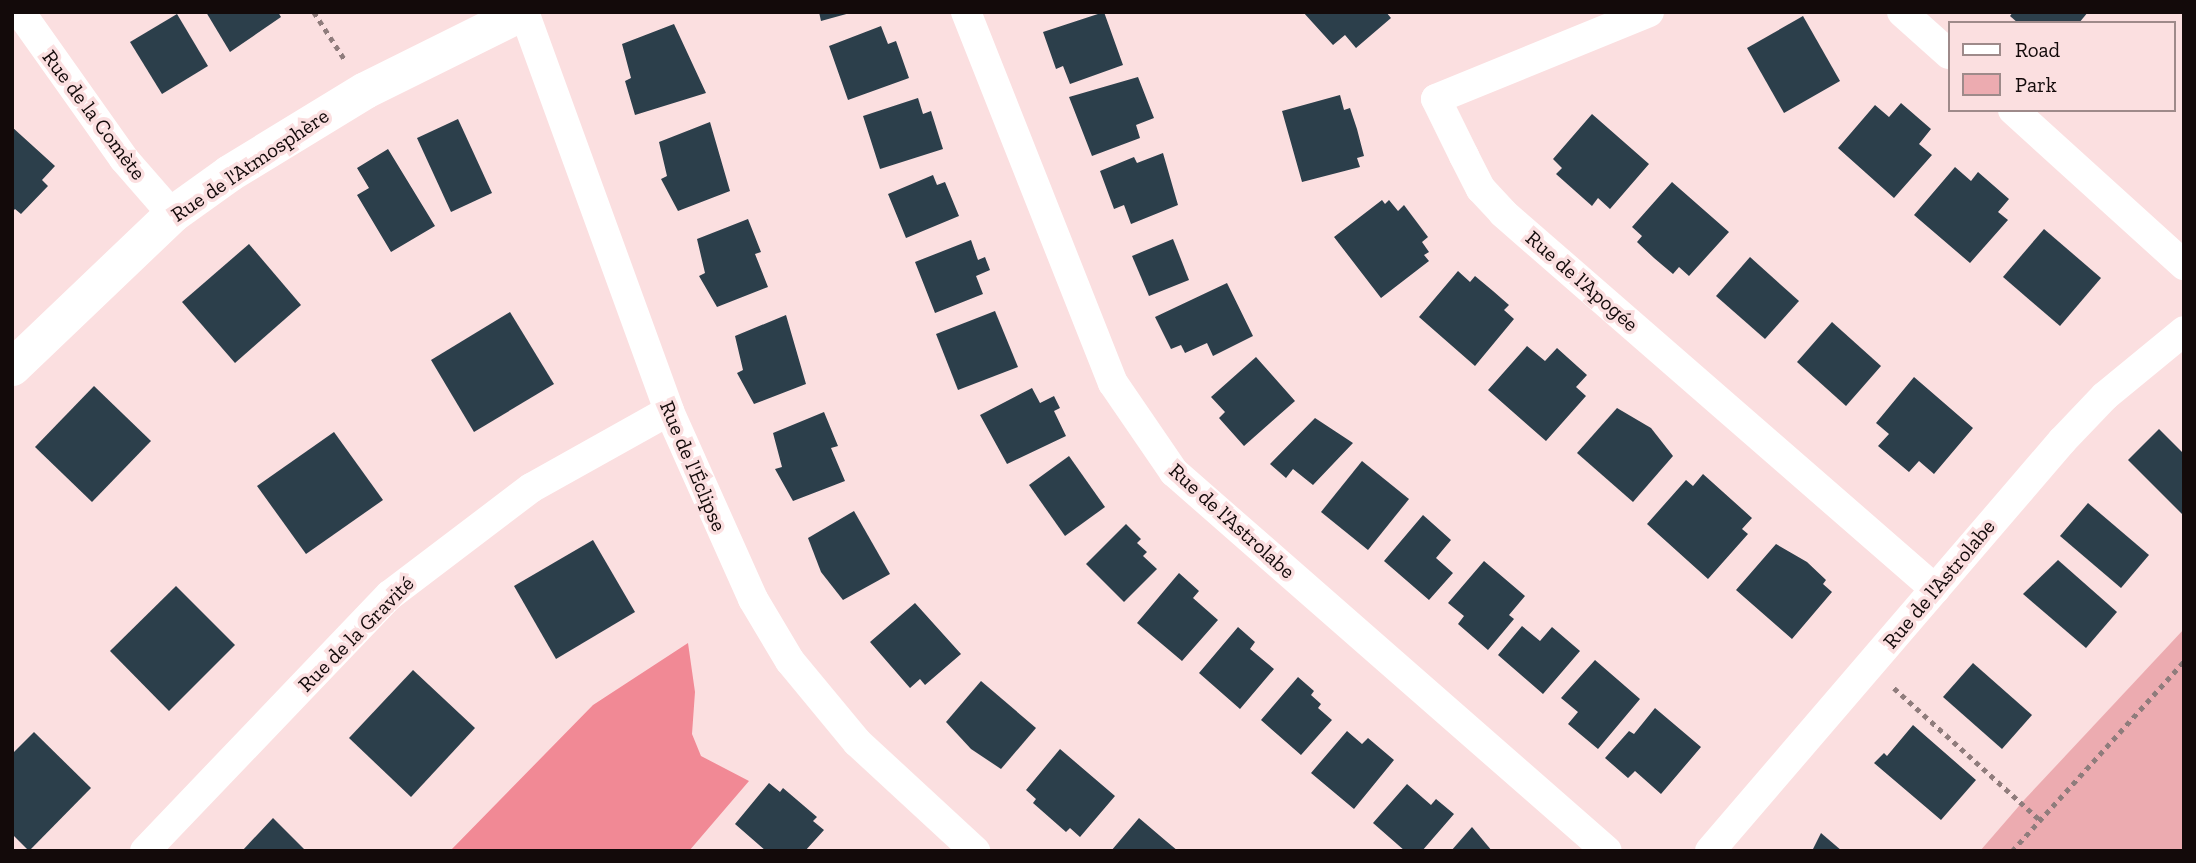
<!DOCTYPE html>
<meta charset="utf-8">
<style>
body{margin:0}
#map{position:relative;width:2196px;height:863px;overflow:hidden;background:#fbdfe0;font-family:"Zilla Slab",serif}
div>[style]{position:absolute}
.green>*{inset:0;background:#ecabb0}
.forest>*{inset:0;background:#f18995}
.building>*{inset:0;background:#2c3f4b}
.path>*{height:4.5px;margin-top:-2.25px;transform-origin:0;background:repeating-linear-gradient(90deg,#8f7c7c 0 5px,transparent 0 10px)}
.minor>*{height:30px;margin:-15px;padding:0 15px;transform-origin:15px;border-radius:15px;background:#fff}
.tertiary>*{height:37px;margin:-18.5px;padding:0 18.5px;transform-origin:18.5px;border-radius:18.5px;background:#fff}
span{translate:-50% -50%;white-space:nowrap;text-align:center;line-height:1.15;-webkit-text-stroke:7px #fbdfe0;paint-order:stroke}
.street-label{font-size:21px;color:#130a0a}
.frame{position:absolute;inset:0;border:14px solid #130a0a;pointer-events:none}
.legend{position:absolute;left:1948px;top:21px;width:228px;height:91px;box-sizing:border-box;background:#fbdfe0;border:2px solid #9e8a8a;margin:0;padding:9px 12px;list-style:none;font-size:21px;color:#130a0a}
.legend li{display:flex;align-items:center;gap:14px;height:35px}
.legend b{width:35px;border:2px solid #9e8a8a}
</style>
<div id="map">
<div class="green">
<i style="clip-path:polygon(2184px 629px,2184px 851px,1980px 851px,2025px 799px)"></i>
</div>
<div class="forest">
<i style="clip-path:polygon(688px 643px,695px 692px,692px 734px,701px 756px,749px 781px,689px 851px,450px 851px,593px 705px)"></i>
</div>
<div class="building">
<i style="clip-path:polygon(206px 12px,278px 12px,281px 17px,230px 52px)"></i>
<i style="clip-path:polygon(819px 12px,850px 12px,850px 13px,821px 21px)"></i>
<i style="clip-path:polygon(1104px 12px,1123px 65px,1070px 84px,1063px 66px,1056px 69px,1043px 32px)"></i>
<i style="clip-path:polygon(1303px 12px,1386px 12px,1391px 18px,1356px 48px,1345px 35px,1333px 45px)"></i>
<i style="clip-path:polygon(2013px 12px,2088px 12px,2079px 23px,2018px 23px,2010px 16px)"></i>
<i style="clip-path:polygon(177px 14px,208px 66px,162px 94px,130px 42px)"></i>
<i style="clip-path:polygon(1803px 16px,1840px 81px,1784px 113px,1747px 48px)"></i>
<i style="clip-path:polygon(674px 24px,706px 93px,635px 115px,625px 81px,631px 78px,622px 44px)"></i>
<i style="clip-path:polygon(881px 26px,888px 44px,896px 41px,909px 78px,848px 100px,829px 46px)"></i>
<i style="clip-path:polygon(1138px 77px,1154px 118px,1136px 125px,1140px 138px,1092px 156px,1069px 97px)"></i>
<i style="clip-path:polygon(1340px 95px,1344px 110px,1350px 108px,1357px 129px,1364px 156px,1357px 158px,1360px 167px,1302px 182px,1282px 111px)"></i>
<i style="clip-path:polygon(918px 98px,923px 114px,931px 111px,943px 149px,880px 169px,863px 116px)"></i>
<i style="clip-path:polygon(1901px 103px,1931px 129px,1919px 144px,1932px 155px,1894px 198px,1838px 148px,1875px 105px,1889px 117px)"></i>
<i style="clip-path:polygon(1592px 114px,1649px 164px,1610px 209px,1598px 198px,1592px 206px,1556px 174px,1562px 168px,1553px 159px)"></i>
<i style="clip-path:polygon(458px 119px,492px 193px,451px 212px,417px 138px)"></i>
<i style="clip-path:polygon(710px 122px,730px 191px,678px 211px,661px 179px,667px 176px,659px 142px)"></i>
<i style="clip-path:polygon(12px 127px,55px 166px,42px 180px,48px 186px,21px 214px,15px 209px,12px 212px)"></i>
<i style="clip-path:polygon(388px 149px,435px 226px,391px 252px,357px 195px,369px 188px,357px 168px)"></i>
<i style="clip-path:polygon(1163px 153px,1178px 205px,1131px 224px,1124px 205px,1114px 209px,1100px 171px,1134px 157px,1137px 163px)"></i>
<i style="clip-path:polygon(1955px 167px,1971px 181px,1978px 172px,2009px 199px,1998px 212px,2008px 220px,1970px 263px,1914px 215px)"></i>
<i style="clip-path:polygon(933px 175px,937px 185px,945px 182px,959px 216px,906px 238px,888px 194px)"></i>
<i style="clip-path:polygon(1672px 182px,1729px 232px,1689px 276px,1679px 267px,1673px 274px,1654px 258px,1637px 242px,1642px 236px,1632px 227px)"></i>
<i style="clip-path:polygon(1382px 200px,1385px 204px,1389px 200px,1398px 211px,1404px 205px,1428px 237px,1422px 242px,1429px 252px,1424px 255px,1429px 261px,1381px 298px,1334px 237px)"></i>
<i style="clip-path:polygon(748px 219px,761px 252px,755px 254px,768px 287px,717px 307px,699px 276px,705px 273px,697px 239px)"></i>
<i style="clip-path:polygon(2044px 229px,2101px 278px,2060px 326px,2003px 277px)"></i>
<i style="clip-path:polygon(1173px 239px,1189px 280px,1149px 296px,1132px 256px)"></i>
<i style="clip-path:polygon(971px 240px,978px 260px,985px 257px,990px 270px,976px 276px,983px 294px,935px 313px,915px 262px)"></i>
<i style="clip-path:polygon(249px 244px,301px 305px,235px 363px,182px 302px)"></i>
<i style="clip-path:polygon(1750px 257px,1799px 301px,1765px 339px,1716px 296px)"></i>
<i style="clip-path:polygon(1458px 271px,1470px 282px,1475px 276px,1493px 291px,1509px 305px,1504px 310px,1514px 319px,1475px 366px,1419px 317px)"></i>
<i style="clip-path:polygon(1227px 283px,1253px 336px,1213px 356px,1207px 343px,1185px 353px,1181px 345px,1171px 349px,1155px 317px)"></i>
<i style="clip-path:polygon(995px 311px,1018px 367px,958px 390px,936px 334px)"></i>
<i style="clip-path:polygon(510px 312px,554px 384px,474px 432px,431px 360px)"></i>
<i style="clip-path:polygon(786px 315px,806px 384px,754px 404px,737px 373px,743px 370px,735px 336px)"></i>
<i style="clip-path:polygon(1832px 322px,1881px 366px,1846px 406px,1797px 362px)"></i>
<i style="clip-path:polygon(1527px 346px,1545px 361px,1557px 348px,1587px 375px,1576px 387px,1586px 396px,1546px 441px,1488px 390px)"></i>
<i style="clip-path:polygon(1256px 357px,1295px 401px,1244px 446px,1219px 418px,1225px 412px,1211px 397px)"></i>
<i style="clip-path:polygon(1914px 377px,1973px 428px,1934px 474px,1919px 461px,1909px 472px,1878px 446px,1889px 434px,1876px 423px)"></i>
<i style="clip-path:polygon(94px 386px,151px 441px,92px 502px,35px 447px)"></i>
<i style="clip-path:polygon(1032px 388px,1040px 403px,1054px 396px,1060px 408px,1054px 411px,1066px 436px,1007px 464px,980px 415px)"></i>
<i style="clip-path:polygon(1617px 408px,1651px 428px,1673px 456px,1633px 502px,1577px 453px)"></i>
<i style="clip-path:polygon(824px 412px,838px 446px,831px 448px,845px 481px,793px 501px,775px 469px,782px 467px,773px 433px)"></i>
<i style="clip-path:polygon(1315px 418px,1353px 443px,1313px 485px,1293px 469px,1286px 478px,1270px 464px)"></i>
<i style="clip-path:polygon(2159px 429px,2184px 454px,2184px 516px,2128px 460px)"></i>
<i style="clip-path:polygon(334px 432px,383px 500px,306px 554px,257px 486px)"></i>
<i style="clip-path:polygon(1069px 456px,1105px 507px,1065px 536px,1029px 485px)"></i>
<i style="clip-path:polygon(1362px 461px,1409px 499px,1368px 550px,1321px 512px)"></i>
<i style="clip-path:polygon(1703px 474px,1752px 518px,1742px 529px,1748px 534px,1708px 579px,1647px 524px,1686px 480px,1693px 486px)"></i>
<i style="clip-path:polygon(2088px 503px,2149px 555px,2121px 588px,2060px 536px)"></i>
<i style="clip-path:polygon(854px 511px,890px 574px,843px 600px,821px 572px,808px 538px)"></i>
<i style="clip-path:polygon(1423px 515px,1451px 540px,1436px 558px,1453px 573px,1429px 600px,1384px 561px)"></i>
<i style="clip-path:polygon(1126px 524px,1141px 539px,1137px 543px,1147px 552px,1143px 556px,1157px 569px,1124px 602px,1086px 564px)"></i>
<i style="clip-path:polygon(593px 540px,635px 612px,556px 659px,514px 586px)"></i>
<i style="clip-path:polygon(1776px 544px,1807px 562px,1826px 580px,1823px 584px,1832px 592px,1792px 639px,1736px 590px)"></i>
<i style="clip-path:polygon(2058px 560px,2117px 612px,2086px 648px,2023px 594px)"></i>
<i style="clip-path:polygon(1484px 561px,1525px 596px,1509px 615px,1514px 619px,1488px 650px,1458px 624px,1464px 616px,1448px 603px)"></i>
<i style="clip-path:polygon(1179px 573px,1199px 591px,1193px 598px,1218px 620px,1182px 661px,1137px 623px)"></i>
<i style="clip-path:polygon(176px 586px,235px 645px,169px 711px,110px 651px)"></i>
<i style="clip-path:polygon(915px 603px,961px 654px,925px 685px,920px 679px,910px 688px,870px 642px)"></i>
<i style="clip-path:polygon(1522px 626px,1540px 641px,1552px 627px,1580px 651px,1543px 694px,1498px 655px)"></i>
<i style="clip-path:polygon(1238px 627px,1255px 642px,1250px 649px,1274px 669px,1240px 709px,1199px 673px)"></i>
<i style="clip-path:polygon(1595px 660px,1640px 699px,1598px 749px,1568px 724px,1578px 712px,1561px 698px)"></i>
<i style="clip-path:polygon(1973px 663px,2032px 715px,2002px 749px,1943px 697px)"></i>
<i style="clip-path:polygon(413px 670px,475px 728px,411px 797px,349px 738px)"></i>
<i style="clip-path:polygon(1298px 677px,1314px 691px,1311px 695px,1321px 704px,1318px 708px,1332px 720px,1301px 755px,1261px 720px)"></i>
<i style="clip-path:polygon(981px 681px,1036px 728px,1001px 769px,971px 749px,946px 722px)"></i>
<i style="clip-path:polygon(1655px 708px,1701px 747px,1661px 794px,1635px 771px,1628px 778px,1605px 758px,1629px 731px,1634px 734px)"></i>
<i style="clip-path:polygon(1913px 725px,1976px 780px,1941px 820px,1874px 763px,1884px 753px,1887px 756px)"></i>
<i style="clip-path:polygon(1347px 731px,1362px 744px,1368px 738px,1394px 760px,1354px 809px,1311px 773px)"></i>
<i style="clip-path:polygon(34px 732px,91px 788px,29px 851px,12px 834px,12px 754px)"></i>
<i style="clip-path:polygon(1060px 749px,1115px 796px,1080px 837px,1070px 828px,1066px 832px,1033px 803px,1036px 799px,1026px 790px)"></i>
<i style="clip-path:polygon(769px 783px,780px 792px,783px 788px,817px 817px,813px 821px,824px 830px,805px 851px,766px 851px,735px 824px)"></i>
<i style="clip-path:polygon(1407px 784px,1431px 805px,1436px 799px,1454px 814px,1422px 851px,1405px 851px,1373px 823px)"></i>
<i style="clip-path:polygon(273px 818px,306px 851px,242px 851px)"></i>
<i style="clip-path:polygon(1139px 818px,1166px 841px,1178px 851px,1111px 851px)"></i>
<i style="clip-path:polygon(1472px 827px,1492px 851px,1451px 851px)"></i>
<i style="clip-path:polygon(1821px 833px,1842px 851px,1812px 851px)"></i>
</div>
<div class="path">
<i style="left:314px;top:12px;width:57px;rotate:57.1deg"></i>
<i style="left:1894px;top:688px;width:198px;rotate:42.1deg"></i>
<i style="left:2012px;top:851px;width:256px;rotate:-47.8deg"></i>
</div>
<div class="minor">
<i style="left:20px;top:12px;width:180px;rotate:54.7deg"></i>
<i style="left:124px;top:159px;width:73px;rotate:48.9deg"></i>
<i style="left:524px;top:12px;width:425px;rotate:70deg"></i>
<i style="left:669px;top:411px;width:206px;rotate:65.9deg"></i>
<i style="left:753px;top:599px;width:72px;rotate:59.2deg"></i>
<i style="left:790px;top:661px;width:105px;rotate:50.4deg"></i>
<i style="left:857px;top:742px;width:161px;rotate:42.7deg"></i>
<i style="left:966px;top:12px;width:399px;rotate:68.4deg"></i>
<i style="left:1113px;top:383px;width:108px;rotate:55.6deg"></i>
<i style="left:1174px;top:472px;width:575px;rotate:41.2deg"></i>
<i style="left:1649px;top:12px;width:230px;rotate:157.8deg"></i>
<i style="left:1436px;top:99px;width:64px;rotate:63.8deg"></i>
<i style="left:1464px;top:156px;width:37px;rotate:63deg"></i>
<i style="left:1481px;top:189px;width:33px;rotate:47deg"></i>
<i style="left:1503px;top:213px;width:573px;rotate:41.04deg"></i>
<i style="left:1902px;top:12px;width:63px;rotate:41.8deg"></i>
<i style="left:2013px;top:110px;width:231px;rotate:42.2deg"></i>
<i style="left:145px;top:851px;width:354px;rotate:-46.3deg"></i>
<i style="left:390px;top:595px;width:177px;rotate:-37.2deg"></i>
<i style="left:531px;top:488px;width:158px;rotate:-29.2deg"></i>
<i style="left:1710px;top:851px;width:540px;rotate:-49.35deg"></i>
<i style="left:2062px;top:441px;width:62px;rotate:-46.3deg"></i>
<i style="left:2105px;top:396px;width:102px;rotate:-39.4deg"></i>
</div>
<div class="tertiary">
<i style="left:12px;top:367px;width:221px;rotate:-43.7deg"></i>
<i style="left:172px;top:214px;width:70px;rotate:-35.7deg"></i>
<i style="left:229px;top:173px;width:159px;rotate:-31.4deg"></i>
<i style="left:365px;top:90px;width:175px;rotate:-26.4deg"></i>
</div>
<div class="street-label">
<span style="left:94px;top:115px;rotate:53deg">Rue de la Comète</span>
<span style="left:250px;top:165px;rotate:-34deg">Rue de l'Atmosphère</span>
<span style="left:1582px;top:281px;rotate:41deg">Rue de l'Apogée</span>
<span style="left:693px;top:466px;rotate:67deg">Rue de l'Éclipse</span>
<span style="left:1232px;top:521px;rotate:42deg">Rue de l'Astrolabe</span>
<span style="left:1939px;top:584px;rotate:-50deg">Rue de l'Astrolabe</span>
<span style="left:356px;top:634px;rotate:-45deg">Rue de la Gravité</span>
</div>
<div class="frame"></div>
<ul class="legend">
<li><b style="height:9px;background:#fff"></b>Road</li>
<li><b style="height:19px;background:#ecabb0"></b>Park</li>
</ul>
</div>
